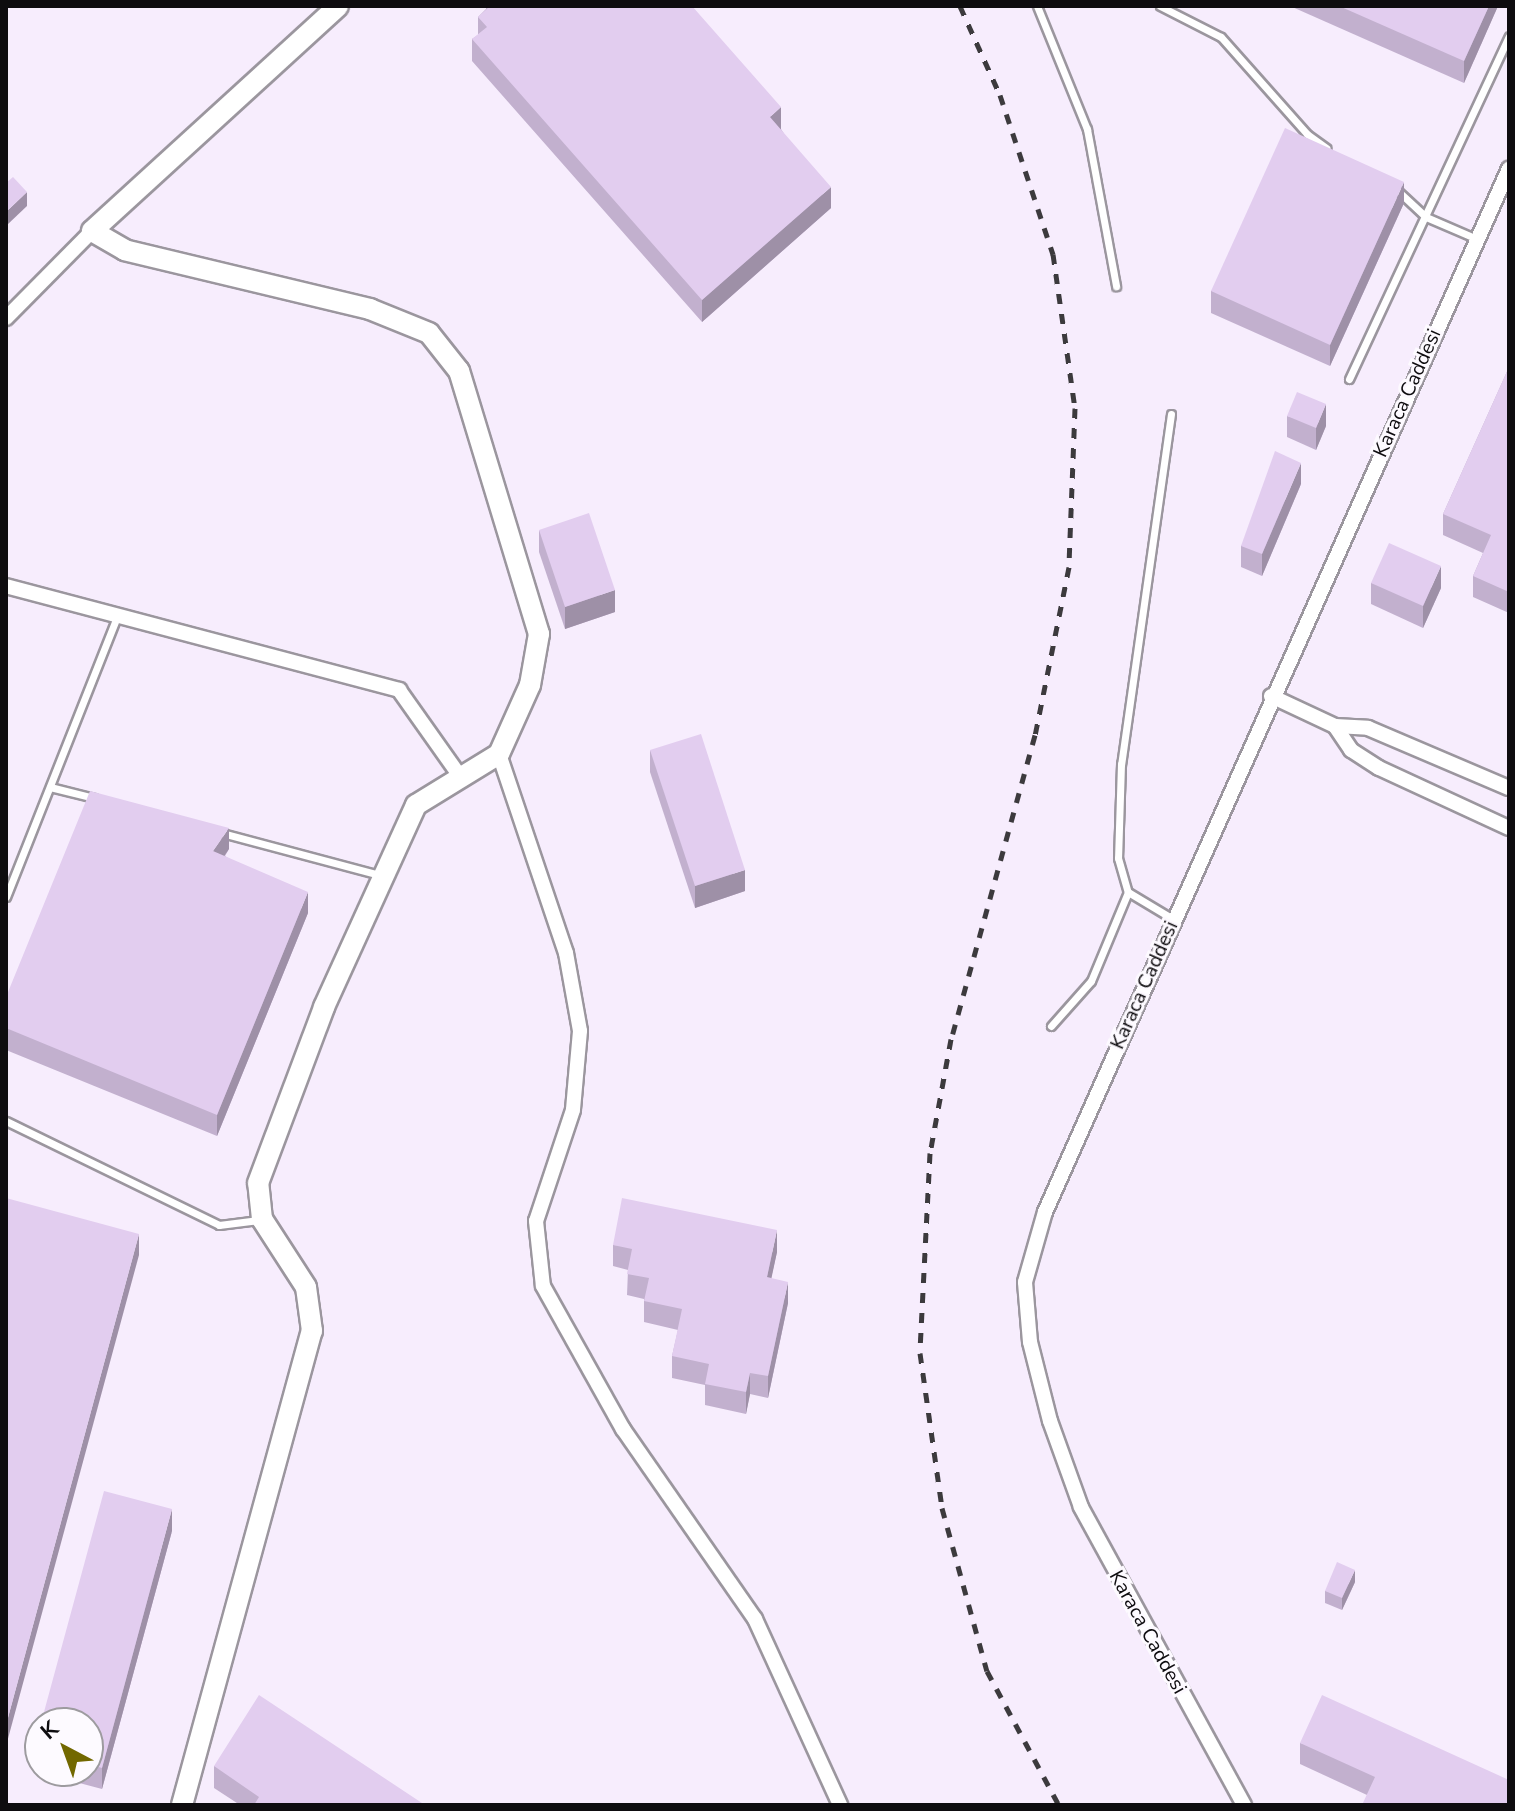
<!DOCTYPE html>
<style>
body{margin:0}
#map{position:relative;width:1515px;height:1811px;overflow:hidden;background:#fdfaff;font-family:"Nunito Sans",sans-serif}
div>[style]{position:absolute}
.built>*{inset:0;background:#f7edfd}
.roads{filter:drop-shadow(2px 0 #9b969e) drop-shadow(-2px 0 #9b969e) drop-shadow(0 2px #9b969e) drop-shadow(0 -2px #9b969e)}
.lane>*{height:7px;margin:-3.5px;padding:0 3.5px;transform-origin:3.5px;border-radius:3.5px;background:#fff}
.street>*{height:14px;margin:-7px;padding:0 7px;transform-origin:7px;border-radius:7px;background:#fff}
.secondary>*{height:20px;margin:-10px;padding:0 10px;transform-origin:10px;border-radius:10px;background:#fff}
.rail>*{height:5px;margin-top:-2.5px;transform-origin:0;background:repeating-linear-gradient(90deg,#3c3a3d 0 10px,transparent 0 20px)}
.wall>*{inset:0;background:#c2b0ce}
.shaded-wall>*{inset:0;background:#9e90a7}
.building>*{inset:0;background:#e2cdef}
span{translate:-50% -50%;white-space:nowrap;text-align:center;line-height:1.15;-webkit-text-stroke:6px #fdfaff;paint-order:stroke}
.street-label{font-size:20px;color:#0e0c0f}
.frame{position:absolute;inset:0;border:8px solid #0e0c0f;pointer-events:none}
.north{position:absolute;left:24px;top:1707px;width:80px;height:80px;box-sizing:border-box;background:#fdfaff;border:2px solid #9d9b9f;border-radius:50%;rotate:319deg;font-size:22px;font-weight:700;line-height:32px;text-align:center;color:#0e0c0f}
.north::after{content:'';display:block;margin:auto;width:28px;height:36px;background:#726800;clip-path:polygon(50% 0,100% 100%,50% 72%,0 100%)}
</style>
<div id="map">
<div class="built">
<i style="clip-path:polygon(evenodd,6px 6px,1509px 6px,1509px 1805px,6px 1805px,6px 6px,40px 1723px,88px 1723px,88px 1771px,40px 1771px,40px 1723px)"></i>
</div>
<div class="roads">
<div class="lane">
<i style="left:1037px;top:6px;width:133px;rotate:67.9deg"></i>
<i style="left:1087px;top:129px;width:160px;rotate:79.5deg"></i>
<i style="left:1160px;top:6px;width:68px;rotate:26.9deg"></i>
<i style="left:1221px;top:37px;width:130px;rotate:48.4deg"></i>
<i style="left:1307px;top:134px;width:24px;rotate:36deg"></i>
<i style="left:1398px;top:191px;width:38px;rotate:43deg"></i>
<i style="left:1426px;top:217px;width:56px;rotate:23.3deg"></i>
<i style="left:1349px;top:379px;width:378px;rotate:-65deg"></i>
<i style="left:1171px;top:414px;width:354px;rotate:98.1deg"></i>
<i style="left:1121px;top:764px;width:94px;rotate:91.8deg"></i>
<i style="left:1118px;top:858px;width:35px;rotate:74deg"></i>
<i style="left:1128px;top:892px;width:52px;rotate:31deg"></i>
<i style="left:50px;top:787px;width:45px;rotate:14deg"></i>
<i style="left:222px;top:833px;width:163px;rotate:14.9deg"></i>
<i style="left:6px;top:897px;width:302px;rotate:-68.4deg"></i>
<i style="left:1051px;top:1026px;width:60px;rotate:-48.4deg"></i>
<i style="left:1091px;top:981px;width:96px;rotate:-67.4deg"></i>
<i style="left:6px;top:1121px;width:237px;rotate:26deg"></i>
<i style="left:219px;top:1225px;width:40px;rotate:-7.1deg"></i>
</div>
<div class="street">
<i style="left:6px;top:318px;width:122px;rotate:-45.3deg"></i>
<i style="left:6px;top:586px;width:407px;rotate:14.8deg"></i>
<i style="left:399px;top:690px;width:109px;rotate:54.7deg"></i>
<i style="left:1271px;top:696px;width:71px;rotate:25.1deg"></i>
<i style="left:1335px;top:726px;width:33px;rotate:3deg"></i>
<i style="left:1368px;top:728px;width:153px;rotate:23.1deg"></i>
<i style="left:1335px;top:726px;width:29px;rotate:56deg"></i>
<i style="left:1351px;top:750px;width:33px;rotate:33deg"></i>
<i style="left:1379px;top:768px;width:143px;rotate:24.8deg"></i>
<i style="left:499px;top:754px;width:210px;rotate:71.4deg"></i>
<i style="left:566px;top:953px;width:79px;rotate:79.8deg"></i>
<i style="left:580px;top:1031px;width:79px;rotate:95.1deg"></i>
<i style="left:573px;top:1110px;width:117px;rotate:108.4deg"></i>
<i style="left:536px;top:1221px;width:65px;rotate:83.9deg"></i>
<i style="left:543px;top:1286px;width:164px;rotate:60.8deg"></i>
<i style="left:623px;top:1429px;width:231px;rotate:55.2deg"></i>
<i style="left:755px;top:1619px;width:205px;rotate:65.4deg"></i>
<i style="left:1244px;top:1805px;width:340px;rotate:-118.7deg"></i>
<i style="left:1081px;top:1507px;width:91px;rotate:-109.8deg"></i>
<i style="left:1050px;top:1421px;width:81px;rotate:-104.2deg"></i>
<i style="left:1030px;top:1342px;width:60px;rotate:-94.8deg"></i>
<i style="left:1025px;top:1282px;width:73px;rotate:-74.1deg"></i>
<i style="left:1045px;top:1212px;width:1142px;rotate:-66.02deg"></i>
</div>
<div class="secondary">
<i style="left:182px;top:1805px;width:492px;rotate:-74.7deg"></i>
<i style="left:312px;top:1331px;width:44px;rotate:-97.8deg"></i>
<i style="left:306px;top:1287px;width:81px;rotate:-122.9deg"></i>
<i style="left:262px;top:1219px;width:36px;rotate:-96deg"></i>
<i style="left:258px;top:1183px;width:188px;rotate:-69.4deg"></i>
<i style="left:324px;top:1007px;width:222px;rotate:-65.5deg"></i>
<i style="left:416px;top:805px;width:97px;rotate:-31.6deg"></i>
<i style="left:499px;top:754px;width:76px;rotate:-65.8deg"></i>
<i style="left:530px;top:685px;width:52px;rotate:-80deg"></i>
<i style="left:539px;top:634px;width:275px;rotate:-106.9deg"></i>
<i style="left:459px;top:371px;width:48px;rotate:-128.3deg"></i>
<i style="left:429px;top:333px;width:64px;rotate:-157.9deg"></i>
<i style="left:370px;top:309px;width:252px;rotate:-166.5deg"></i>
<i style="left:125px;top:250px;width:38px;rotate:-150deg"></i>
<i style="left:92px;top:231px;width:333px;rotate:-42.4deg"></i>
</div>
</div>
<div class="rail">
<i style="left:960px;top:6px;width:98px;rotate:65.8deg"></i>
<i style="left:1000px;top:95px;width:168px;rotate:71.6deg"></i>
<i style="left:1053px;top:254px;width:156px;rotate:81.9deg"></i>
<i style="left:1075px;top:408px;width:159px;rotate:92.2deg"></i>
<i style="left:1069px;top:567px;width:171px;rotate:101.4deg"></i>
<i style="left:1035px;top:735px;width:315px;rotate:105.4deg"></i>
<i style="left:951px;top:1039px;width:116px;rotate:100.4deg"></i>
<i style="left:930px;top:1153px;width:200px;rotate:92.9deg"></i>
<i style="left:920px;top:1353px;width:157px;rotate:81.9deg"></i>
<i style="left:942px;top:1508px;width:169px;rotate:74.6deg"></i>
<i style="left:987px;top:1671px;width:152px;rotate:61.8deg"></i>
</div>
<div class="wall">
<i style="clip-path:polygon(486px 6px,692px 6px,781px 129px,831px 208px,702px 322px,472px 61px,472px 39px,478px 35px,478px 17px,486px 9px)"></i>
<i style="clip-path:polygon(1290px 6px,1498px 6px,1464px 83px)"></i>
<i style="clip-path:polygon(1404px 203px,1330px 366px,1211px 313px,1211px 291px)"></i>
<i style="clip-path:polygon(1509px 367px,1509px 613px,1473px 597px,1473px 576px,1483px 553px,1443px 535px,1443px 514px)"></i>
<i style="clip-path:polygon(1287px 416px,1326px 426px,1316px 450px,1287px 437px)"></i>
<i style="clip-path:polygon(1301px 484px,1262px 576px,1241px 567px,1241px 546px)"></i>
<i style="clip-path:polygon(539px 530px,615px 612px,565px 629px,539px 552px)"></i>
<i style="clip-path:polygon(1371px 583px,1441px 588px,1423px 628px,1371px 604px)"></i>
<i style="clip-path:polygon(650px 750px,745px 891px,695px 908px,650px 772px)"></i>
<i style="clip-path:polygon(229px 849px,225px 856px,308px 913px,217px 1136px,6px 1050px,6px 997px)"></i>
<i style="clip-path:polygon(613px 1245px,777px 1252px,771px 1278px,788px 1303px,768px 1398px,750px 1394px,746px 1414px,705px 1405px,705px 1385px,672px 1378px,672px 1356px,678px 1330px,644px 1322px,644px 1299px,627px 1295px,628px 1270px,613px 1266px)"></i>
<i style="clip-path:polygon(172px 1531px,102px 1789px,34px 1771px,34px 1749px,40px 1727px,40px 1771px,88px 1771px,88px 1723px)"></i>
<i style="clip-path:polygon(1355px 1582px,1342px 1610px,1325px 1603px,1325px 1591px)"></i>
<i style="clip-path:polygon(1300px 1743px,1509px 1780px,1367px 1795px,1300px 1764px)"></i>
<i style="clip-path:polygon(214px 1766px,425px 1805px,240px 1805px,214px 1788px)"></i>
</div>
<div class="shaded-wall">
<i style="clip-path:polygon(1489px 6px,1498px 6px,1464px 83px,1464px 61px)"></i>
<i style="clip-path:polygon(781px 107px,781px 129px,770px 139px,770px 117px)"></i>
<i style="clip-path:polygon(1404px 182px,1404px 203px,1330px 366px,1330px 345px)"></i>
<i style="clip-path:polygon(831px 187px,831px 208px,702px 322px,702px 300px)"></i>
<i style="clip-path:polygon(27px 192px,27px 206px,7px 225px,7px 211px)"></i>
<i style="clip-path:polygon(1326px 404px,1326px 426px,1316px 450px,1316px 428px)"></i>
<i style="clip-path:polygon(1301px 463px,1301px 484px,1262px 576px,1262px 554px)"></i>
<i style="clip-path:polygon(1441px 566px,1441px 588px,1423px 628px,1423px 606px)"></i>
<i style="clip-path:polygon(615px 590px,615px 612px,565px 629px,565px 607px)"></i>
<i style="clip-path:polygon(229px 828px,229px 849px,213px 872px,213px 851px)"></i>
<i style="clip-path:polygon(745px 870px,745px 891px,695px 908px,695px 886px)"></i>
<i style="clip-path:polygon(308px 892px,308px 913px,217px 1136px,217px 1115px)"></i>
<i style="clip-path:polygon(777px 1230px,777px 1252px,767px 1299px,767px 1277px)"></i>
<i style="clip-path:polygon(139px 1234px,139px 1255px,6px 1746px,6px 1725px)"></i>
<i style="clip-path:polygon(788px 1282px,788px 1303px,768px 1398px,768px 1376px)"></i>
<i style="clip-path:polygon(750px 1373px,750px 1394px,746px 1414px,746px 1392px)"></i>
<i style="clip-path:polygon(172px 1509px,172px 1531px,102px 1789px,102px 1768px)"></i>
<i style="clip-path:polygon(1355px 1570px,1355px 1582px,1342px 1610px,1342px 1598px)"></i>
</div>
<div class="building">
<i style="clip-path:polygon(490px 6px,692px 6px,781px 107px,770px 117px,831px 187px,702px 300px,472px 39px,487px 27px,478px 17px)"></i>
<i style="clip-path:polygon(1339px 6px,1489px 6px,1464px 61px)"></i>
<i style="clip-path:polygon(1285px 128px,1404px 182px,1330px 345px,1211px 291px)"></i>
<i style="clip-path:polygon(13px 177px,27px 192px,7px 211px,6px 183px)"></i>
<i style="clip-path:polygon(1509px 367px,1509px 592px,1473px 576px,1491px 535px,1443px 514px)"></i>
<i style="clip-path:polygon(1297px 392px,1326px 404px,1316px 428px,1287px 416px)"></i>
<i style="clip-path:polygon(1275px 451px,1301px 463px,1262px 554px,1241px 546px)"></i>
<i style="clip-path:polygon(589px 513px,615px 590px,565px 607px,539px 530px)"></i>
<i style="clip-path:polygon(1389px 543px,1441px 566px,1423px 606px,1371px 583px)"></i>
<i style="clip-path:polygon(701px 734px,745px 870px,695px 886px,650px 750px)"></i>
<i style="clip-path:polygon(90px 791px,229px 828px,213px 851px,308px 892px,217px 1115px,6px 1028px,6px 997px)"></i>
<i style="clip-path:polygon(6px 1198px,139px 1234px,6px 1725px)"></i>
<i style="clip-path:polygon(622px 1198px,777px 1230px,767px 1277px,788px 1282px,768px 1376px,750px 1373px,746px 1392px,705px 1384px,709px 1364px,672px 1356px,682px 1309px,644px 1301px,649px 1278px,627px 1274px,632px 1249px,613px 1245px)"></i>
<i style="clip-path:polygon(104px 1491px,172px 1509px,102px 1768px,88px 1764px,88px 1723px,41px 1723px)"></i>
<i style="clip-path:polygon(1337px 1562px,1355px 1570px,1342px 1598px,1325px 1591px)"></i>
<i style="clip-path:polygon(259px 1695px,425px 1805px,254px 1805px,259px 1797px,214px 1766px)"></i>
<i style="clip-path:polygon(1322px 1695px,1509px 1780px,1509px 1805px,1362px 1805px,1375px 1777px,1300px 1743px)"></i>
<i style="clip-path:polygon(40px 1727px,40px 1751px,34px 1749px)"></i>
</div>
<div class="street-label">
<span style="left:1407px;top:393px;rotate:-66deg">Karaca Caddesi</span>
<span style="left:1144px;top:985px;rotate:-66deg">Karaca Caddesi</span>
<span style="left:1148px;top:1632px;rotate:61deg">Karaca Caddesi</span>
</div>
<div class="frame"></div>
<div class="north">K</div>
</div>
